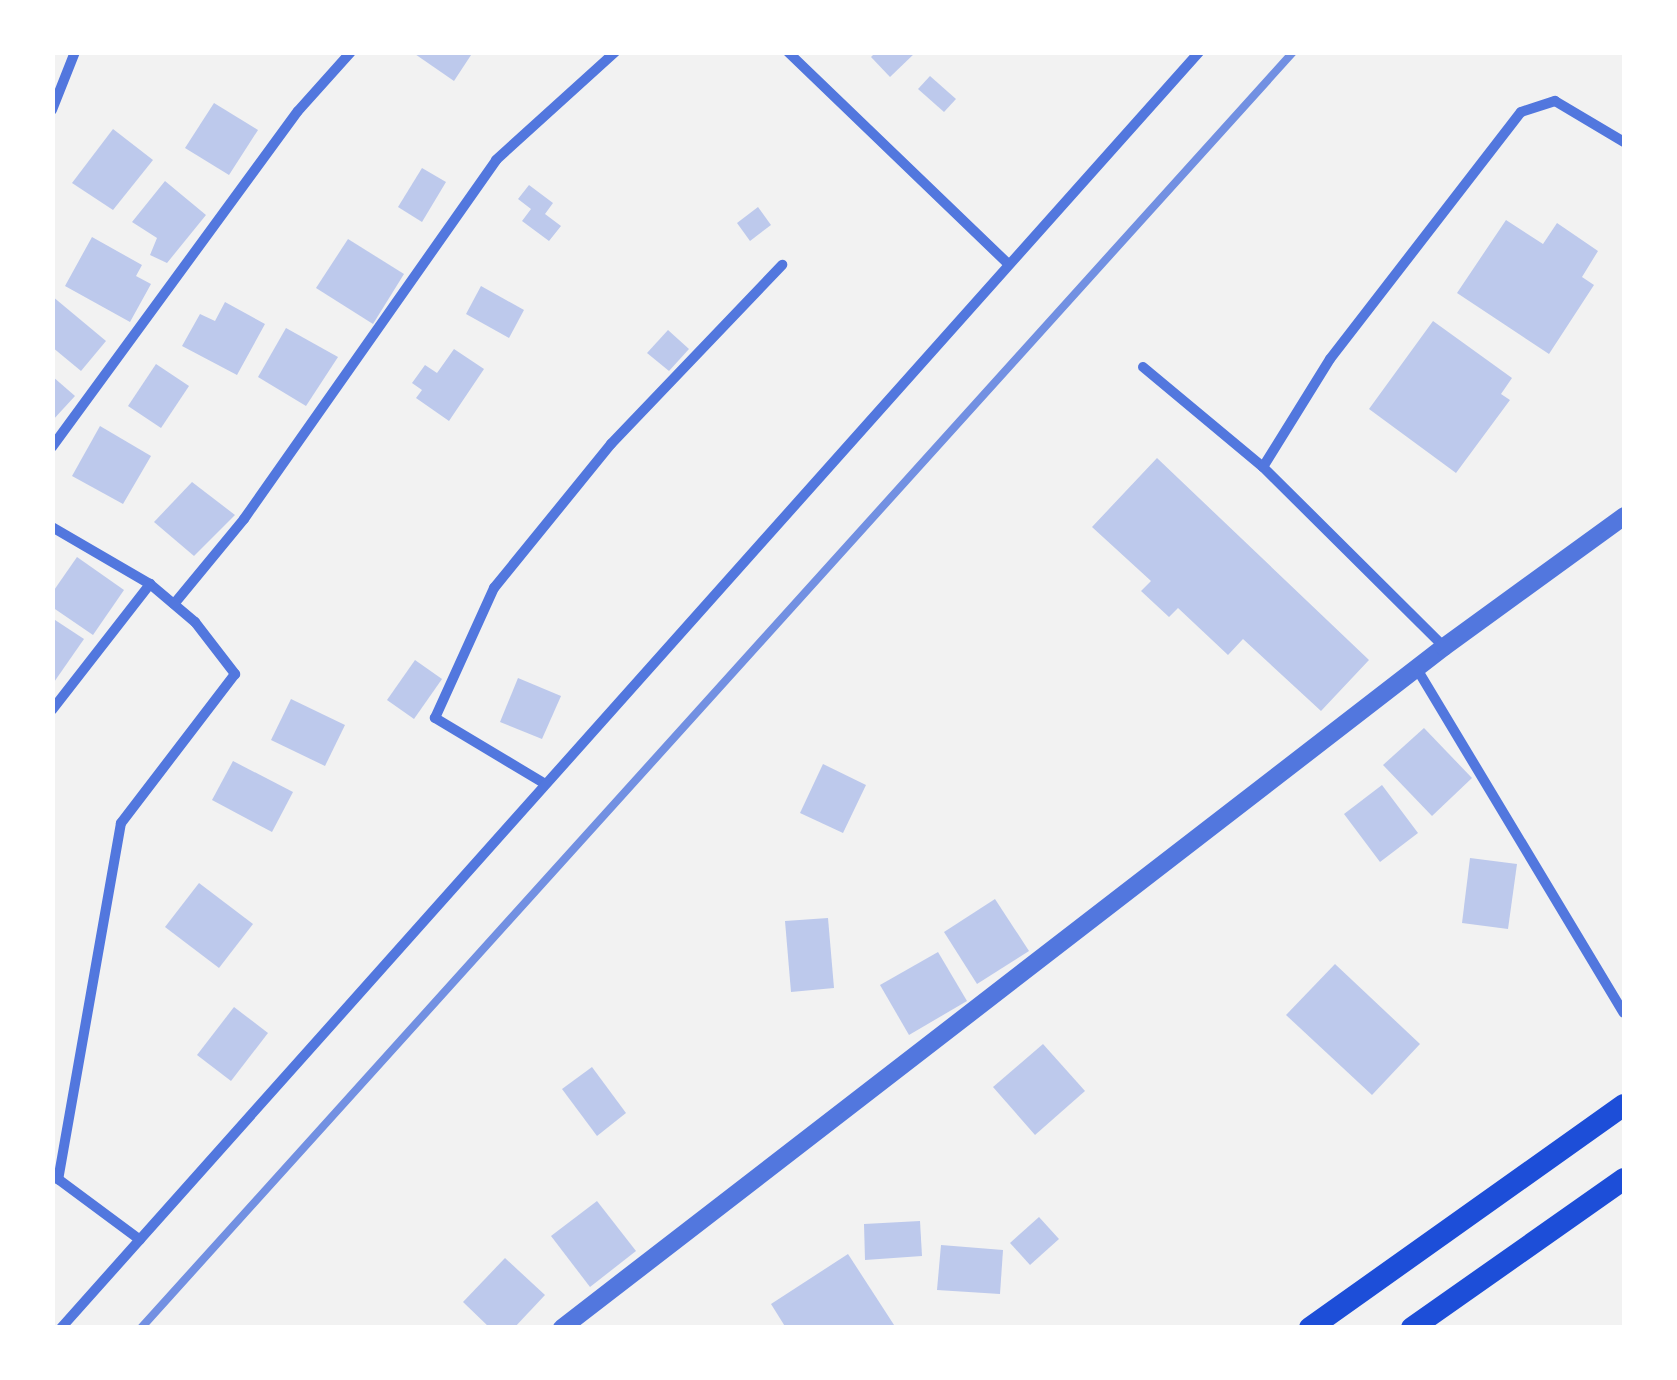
<!DOCTYPE html>
<style>
body{margin:0}
#map{position:relative;width:1677px;height:1380px;overflow:hidden;background:#f2f2f2;font-family:Literata,serif}
div>[style]{position:absolute}
.building>*{inset:0;background:#bdc9ec}
.minor>*{height:10px;margin:-5px;padding:0 5px;transform-origin:5px;border-radius:5px;background:#5277de}
.tertiary>*{height:18px;margin:-9px;padding:0 9px;transform-origin:9px;border-radius:9px;background:#5277de}
.trunk>*{height:22px;margin:-11px;padding:0 11px;transform-origin:11px;border-radius:11px;background:#1d4ed8}
.rail>*{height:8px;margin:-4px;padding:0 4px;transform-origin:4px;border-radius:4px;background:#7290e2}
span{translate:-50% -50%;white-space:nowrap;text-align:center;line-height:1.15;-webkit-text-stroke:9px #fff;paint-order:stroke}
.frame{position:absolute;inset:0;border:55px solid #fff;pointer-events:none}
</style>
<div id="map">
<div class="building">
<i style="clip-path:polygon(412px 52px,473px 52px,454px 81px)"></i>
<i style="clip-path:polygon(876px 52px,916px 52px,890px 77px,871px 57px)"></i>
<i style="clip-path:polygon(930px 76px,956px 99px,944px 112px,918px 89px)"></i>
<i style="clip-path:polygon(214px 103px,258px 130px,229px 175px,185px 148px)"></i>
<i style="clip-path:polygon(113px 129px,153px 160px,113px 210px,72px 183px)"></i>
<i style="clip-path:polygon(422px 168px,446px 182px,422px 222px,398px 207px)"></i>
<i style="clip-path:polygon(165px 181px,206px 215px,167px 263px,150px 255px,157px 238px,132px 222px)"></i>
<i style="clip-path:polygon(529px 185px,553px 203px,545px 214px,561px 226px,549px 241px,522px 221px,531px 209px,518px 199px)"></i>
<i style="clip-path:polygon(758px 207px,771px 225px,750px 241px,737px 223px)"></i>
<i style="clip-path:polygon(1506px 220px,1543px 244px,1557px 223px,1598px 251px,1582px 277px,1594px 285px,1549px 354px,1457px 293px)"></i>
<i style="clip-path:polygon(92px 237px,142px 265px,136px 276px,151px 284px,130px 322px,65px 286px)"></i>
<i style="clip-path:polygon(348px 239px,404px 274px,373px 324px,316px 288px)"></i>
<i style="clip-path:polygon(481px 286px,524px 310px,509px 338px,466px 314px)"></i>
<i style="clip-path:polygon(52px 296px,106px 341px,81px 371px,52px 347px)"></i>
<i style="clip-path:polygon(225px 302px,265px 324px,237px 375px,182px 346px,200px 314px,215px 321px)"></i>
<i style="clip-path:polygon(1433px 321px,1512px 378px,1501px 394px,1510px 400px,1456px 473px,1369px 409px)"></i>
<i style="clip-path:polygon(286px 328px,338px 357px,306px 406px,258px 377px)"></i>
<i style="clip-path:polygon(668px 330px,689px 349px,669px 371px,647px 353px)"></i>
<i style="clip-path:polygon(454px 349px,484px 369px,449px 421px,416px 398px,422px 390px,412px 383px,425px 365px,437px 373px)"></i>
<i style="clip-path:polygon(156px 364px,189px 386px,161px 428px,128px 406px)"></i>
<i style="clip-path:polygon(52px 376px,75px 396px,52px 421px)"></i>
<i style="clip-path:polygon(100px 426px,151px 456px,123px 504px,72px 476px)"></i>
<i style="clip-path:polygon(1157px 458px,1369px 660px,1321px 711px,1243px 639px,1228px 655px,1178px 608px,1169px 617px,1141px 591px,1151px 581px,1092px 527px)"></i>
<i style="clip-path:polygon(192px 482px,235px 515px,194px 556px,154px 522px)"></i>
<i style="clip-path:polygon(77px 557px,124px 590px,93px 635px,52px 607px,52px 593px)"></i>
<i style="clip-path:polygon(52px 618px,84px 639px,52px 685px)"></i>
<i style="clip-path:polygon(415px 660px,442px 679px,414px 719px,387px 700px)"></i>
<i style="clip-path:polygon(518px 678px,561px 696px,542px 739px,500px 722px)"></i>
<i style="clip-path:polygon(291px 699px,345px 725px,325px 766px,271px 740px)"></i>
<i style="clip-path:polygon(1424px 728px,1472px 778px,1432px 816px,1383px 765px)"></i>
<i style="clip-path:polygon(233px 761px,293px 792px,272px 832px,212px 800px)"></i>
<i style="clip-path:polygon(823px 764px,866px 785px,843px 833px,800px 813px)"></i>
<i style="clip-path:polygon(1382px 785px,1418px 833px,1380px 862px,1344px 814px)"></i>
<i style="clip-path:polygon(1470px 858px,1517px 864px,1508px 929px,1462px 923px)"></i>
<i style="clip-path:polygon(199px 883px,253px 924px,219px 968px,165px 927px)"></i>
<i style="clip-path:polygon(995px 899px,1029px 951px,977px 984px,944px 932px)"></i>
<i style="clip-path:polygon(828px 918px,834px 988px,791px 992px,785px 921px)"></i>
<i style="clip-path:polygon(938px 952px,967px 1001px,909px 1035px,880px 985px)"></i>
<i style="clip-path:polygon(1335px 964px,1420px 1044px,1372px 1095px,1286px 1015px)"></i>
<i style="clip-path:polygon(234px 1007px,268px 1033px,231px 1081px,197px 1055px)"></i>
<i style="clip-path:polygon(1043px 1044px,1085px 1091px,1035px 1135px,993px 1087px)"></i>
<i style="clip-path:polygon(592px 1067px,626px 1113px,597px 1136px,562px 1089px)"></i>
<i style="clip-path:polygon(597px 1201px,636px 1251px,590px 1287px,551px 1236px)"></i>
<i style="clip-path:polygon(1039px 1217px,1059px 1239px,1030px 1265px,1010px 1243px)"></i>
<i style="clip-path:polygon(920px 1221px,922px 1256px,865px 1260px,864px 1224px)"></i>
<i style="clip-path:polygon(941px 1245px,1003px 1250px,1000px 1294px,937px 1290px)"></i>
<i style="clip-path:polygon(848px 1254px,896px 1328px,786px 1328px,771px 1304px)"></i>
<i style="clip-path:polygon(505px 1258px,545px 1295px,514px 1328px,490px 1328px,463px 1302px)"></i>
</div>
<div class="minor">
<i style="left:788px;top:52px;width:306px;rotate:43.9deg"></i>
<i style="left:52px;top:110px;width:62px;rotate:-68.4deg"></i>
<i style="left:1143px;top:367px;width:156px;rotate:39.8deg"></i>
<i style="left:1263px;top:467px;width:255px;rotate:44.8deg"></i>
<i style="left:52px;top:447px;width:416px;rotate:-53.8deg"></i>
<i style="left:298px;top:111px;width:79px;rotate:-48.1deg"></i>
<i style="left:1263px;top:467px;width:127px;rotate:-58.2deg"></i>
<i style="left:1330px;top:359px;width:312px;rotate:-52.3deg"></i>
<i style="left:1521px;top:112px;width:36px;rotate:-18deg"></i>
<i style="left:1555px;top:101px;width:80px;rotate:30.7deg"></i>
<i style="left:52px;top:527px;width:113px;rotate:30.2deg"></i>
<i style="left:150px;top:584px;width:59px;rotate:40.2deg"></i>
<i style="left:195px;top:622px;width:66px;rotate:52.4deg"></i>
<i style="left:235px;top:674px;width:188px;rotate:127.4deg"></i>
<i style="left:121px;top:823px;width:362px;rotate:100deg"></i>
<i style="left:58px;top:1179px;width:102px;rotate:36.6deg"></i>
<i style="left:174px;top:604px;width:110px;rotate:-50.5deg"></i>
<i style="left:244px;top:519px;width:439px;rotate:-54.9deg"></i>
<i style="left:496px;top:160px;width:161px;rotate:-42.2deg"></i>
<i style="left:1417px;top:669px;width:401px;rotate:59deg"></i>
<i style="left:52px;top:710px;width:160px;rotate:-52.1deg"></i>
<i style="left:542px;top:782px;width:125px;rotate:-149.1deg"></i>
<i style="left:435px;top:718px;width:143px;rotate:-65.6deg"></i>
<i style="left:494px;top:588px;width:186px;rotate:-50.9deg"></i>
<i style="left:611px;top:444px;width:248px;rotate:-46.3deg"></i>
<i style="left:61px;top:1328px;width:1710px;rotate:-48.27deg"></i>
</div>
<div class="tertiary">
<i style="left:562px;top:1328px;width:1114px;rotate:-37.67deg"></i>
<i style="left:1444px;top:647px;width:223px;rotate:-36deg"></i>
</div>
<div class="trunk">
<i style="left:1310px;top:1328px;width:385px;rotate:-35.4deg"></i>
<i style="left:1412px;top:1328px;width:259px;rotate:-35.1deg"></i>
</div>
<div class="rail">
<i style="left:141px;top:1328px;width:1719px;rotate:-47.92deg"></i>
</div>
<div class="frame"></div>
</div>
